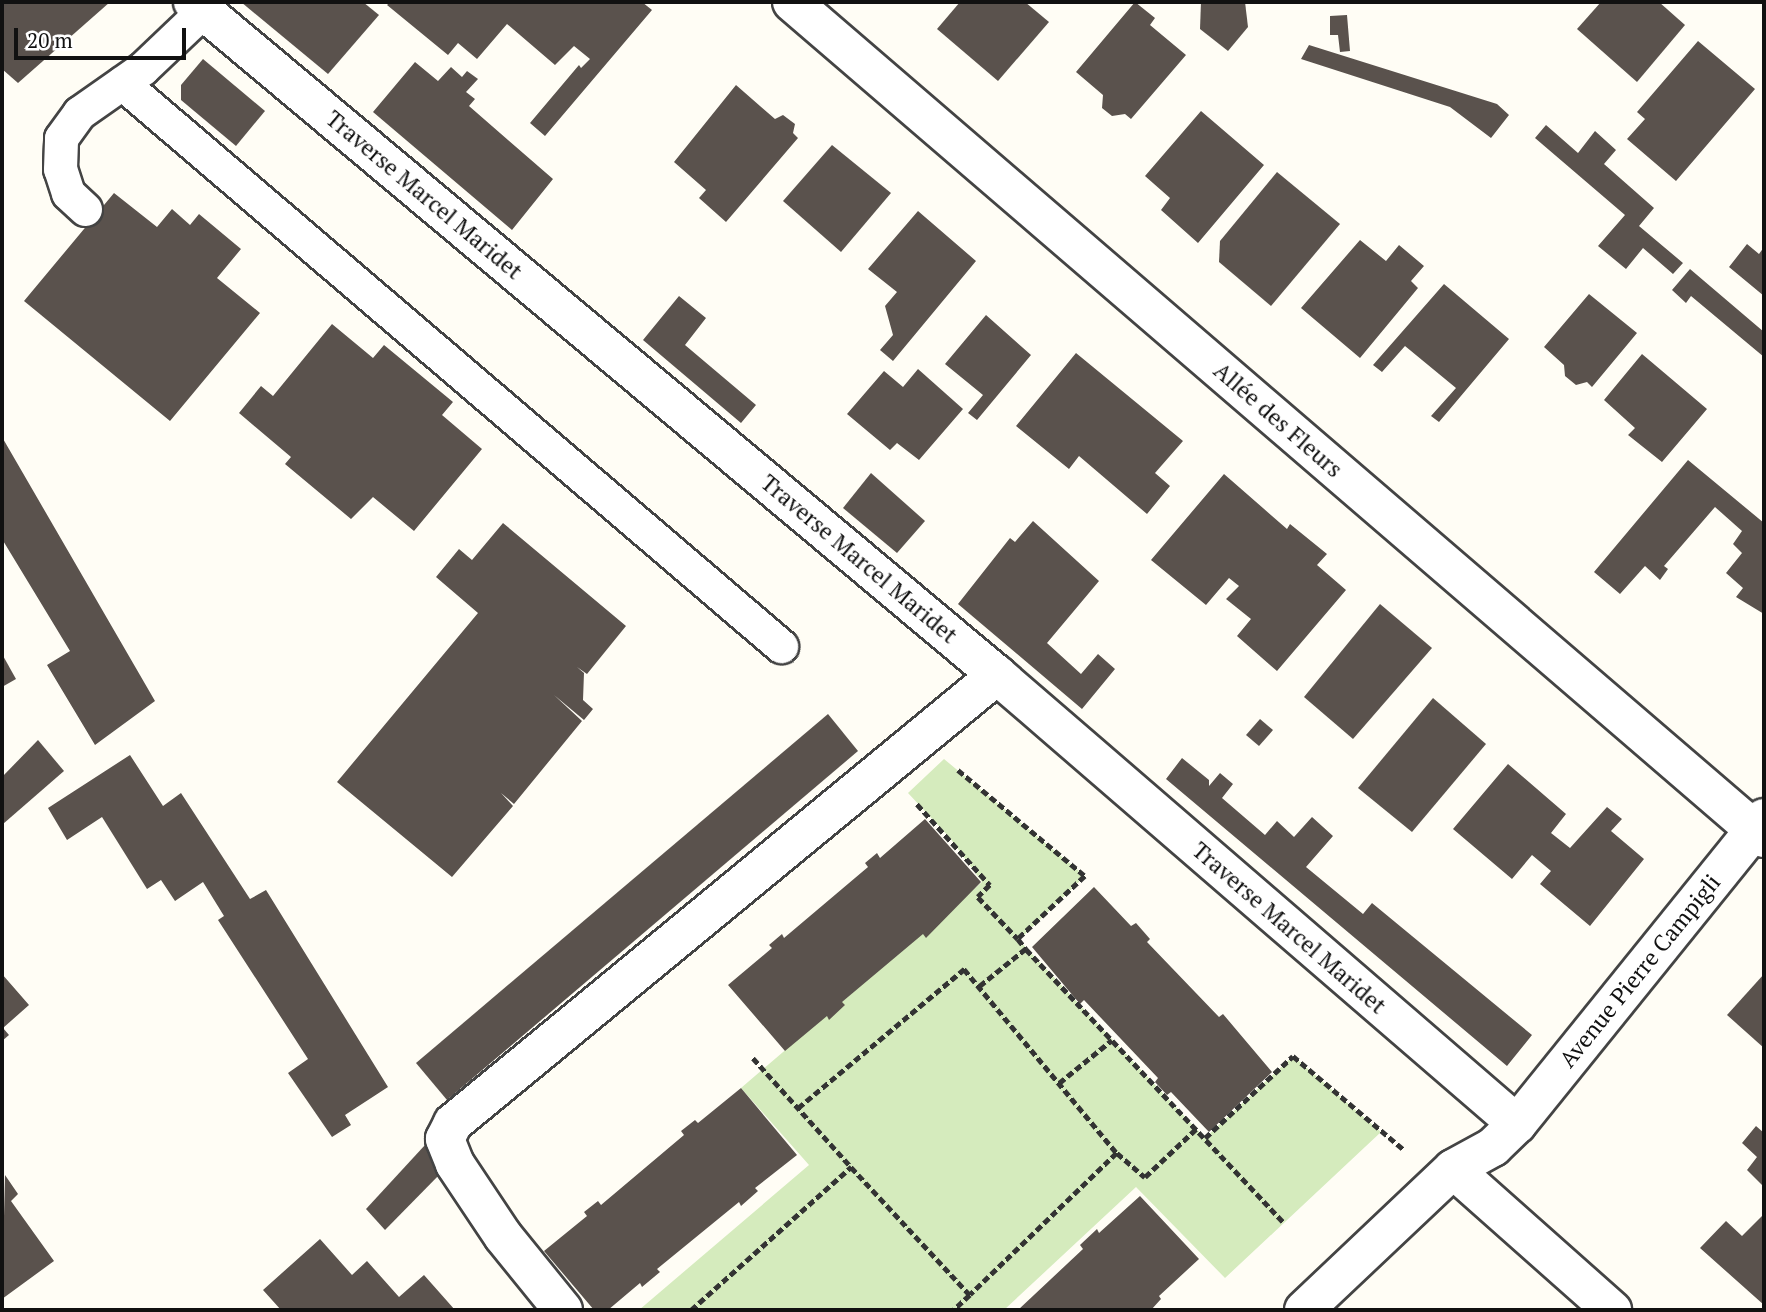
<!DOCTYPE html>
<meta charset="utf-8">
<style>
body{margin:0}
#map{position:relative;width:1766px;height:1312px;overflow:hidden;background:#fffdf5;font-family:"PT Serif",serif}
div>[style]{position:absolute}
.green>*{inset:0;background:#d5ebbd}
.building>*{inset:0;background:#5a524d}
.path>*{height:4.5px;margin-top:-2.25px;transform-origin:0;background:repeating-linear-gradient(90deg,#333 0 7px,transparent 0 10.5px)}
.roads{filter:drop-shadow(2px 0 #444) drop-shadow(-2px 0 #444) drop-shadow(0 2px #444) drop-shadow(0 -2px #444)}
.lane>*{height:33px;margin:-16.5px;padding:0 16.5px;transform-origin:16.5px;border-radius:16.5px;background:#fff}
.street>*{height:38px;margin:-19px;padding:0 19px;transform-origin:19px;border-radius:19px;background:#fff}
span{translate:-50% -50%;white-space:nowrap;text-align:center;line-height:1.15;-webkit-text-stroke:7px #fff;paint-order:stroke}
.street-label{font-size:23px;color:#111}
.frame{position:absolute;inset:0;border:4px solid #111;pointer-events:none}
.scale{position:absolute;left:14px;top:28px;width:172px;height:32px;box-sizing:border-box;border:4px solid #111;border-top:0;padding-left:9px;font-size:21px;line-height:24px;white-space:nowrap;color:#111;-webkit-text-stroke:5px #fff;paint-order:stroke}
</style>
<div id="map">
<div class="green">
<i style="clip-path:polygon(944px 759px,1085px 876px,1019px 940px,1205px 1138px,1293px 1056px,1381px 1132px,1225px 1278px,1136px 1187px,1004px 1310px,639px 1310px,809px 1165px,741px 1088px,982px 882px,950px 838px,908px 793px)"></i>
</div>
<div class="building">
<i style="clip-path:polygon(2px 2px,110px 2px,18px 83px,2px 69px)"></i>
<i style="clip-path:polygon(241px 2px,363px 2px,379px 15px,328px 74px)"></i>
<i style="clip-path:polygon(390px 2px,642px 2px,652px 10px,545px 136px,530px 123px,579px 65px,581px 68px,590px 59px,574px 46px,555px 65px,507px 24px,477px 59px,458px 43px,448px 55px,387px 5px)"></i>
<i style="clip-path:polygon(960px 2px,1025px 2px,1049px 22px,998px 81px,937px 29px)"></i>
<i style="clip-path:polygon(1135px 2px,1155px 18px,1150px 25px,1186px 55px,1131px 119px,1125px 114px,1112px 116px,1102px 108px,1103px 95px,1076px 72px)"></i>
<i style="clip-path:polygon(1201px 2px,1245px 2px,1248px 27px,1228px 51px,1200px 29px)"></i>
<i style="clip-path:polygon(1601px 2px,1659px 2px,1685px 25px,1637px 82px,1577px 29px)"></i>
<i style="clip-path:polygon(1347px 15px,1350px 51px,1340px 52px,1338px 35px,1330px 35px,1330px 16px)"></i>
<i style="clip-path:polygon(1698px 41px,1755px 89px,1676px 181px,1627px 139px,1645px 119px,1637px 112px)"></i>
<i style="clip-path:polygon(1309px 45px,1497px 104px,1509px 115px,1491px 138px,1450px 107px,1301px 59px)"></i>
<i style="clip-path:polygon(203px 59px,265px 111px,236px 146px,181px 100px,181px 85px)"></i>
<i style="clip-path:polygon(415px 62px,438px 81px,451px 67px,462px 77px,467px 71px,478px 79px,466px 92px,475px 99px,469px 106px,553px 179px,512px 230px,373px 112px)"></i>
<i style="clip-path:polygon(736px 85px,775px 119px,783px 115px,795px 124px,793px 133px,798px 138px,726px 222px,699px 198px,706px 190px,674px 162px)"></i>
<i style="clip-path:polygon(1201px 111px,1264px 165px,1198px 243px,1161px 210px,1170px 198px,1145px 176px)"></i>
<i style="clip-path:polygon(1546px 125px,1578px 153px,1595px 131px,1616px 150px,1604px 164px,1654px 208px,1639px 226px,1683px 263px,1673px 274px,1643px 248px,1626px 269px,1598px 246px,1625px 215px,1535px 138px)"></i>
<i style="clip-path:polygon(832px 145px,891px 193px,841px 252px,783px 201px)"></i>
<i style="clip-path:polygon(1277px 172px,1340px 224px,1271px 306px,1219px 262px,1220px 241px)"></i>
<i style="clip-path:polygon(114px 193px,157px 227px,172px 209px,190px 225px,199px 214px,241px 249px,217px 278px,260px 313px,170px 421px,24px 301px)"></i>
<i style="clip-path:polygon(918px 211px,976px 261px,893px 361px,880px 350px,893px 335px,885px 306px,897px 292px,868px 269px)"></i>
<i style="clip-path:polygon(1360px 240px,1386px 261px,1399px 245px,1424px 266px,1411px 281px,1418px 288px,1360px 358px,1301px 308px)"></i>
<i style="clip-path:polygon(1747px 244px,1759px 254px,1764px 247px,1764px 296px,1729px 267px)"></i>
<i style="clip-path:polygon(1690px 269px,1764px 332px,1764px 357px,1691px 296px,1686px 303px,1672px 290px)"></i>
<i style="clip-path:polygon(1444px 284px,1509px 339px,1439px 422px,1431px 416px,1456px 388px,1405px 346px,1382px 372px,1373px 365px)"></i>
<i style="clip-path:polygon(1589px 294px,1637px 333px,1592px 387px,1587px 382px,1576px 385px,1565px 376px,1564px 365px,1544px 347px)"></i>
<i style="clip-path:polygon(679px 296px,706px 318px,685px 345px,756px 405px,741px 423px,643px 340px)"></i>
<i style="clip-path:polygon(986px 315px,1031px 355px,977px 420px,968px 413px,983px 395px,945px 364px)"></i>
<i style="clip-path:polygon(332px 324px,373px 358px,384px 345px,453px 402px,442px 415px,482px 449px,414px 531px,373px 497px,351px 519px,285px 464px,291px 457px,239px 413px,261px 386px,273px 396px)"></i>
<i style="clip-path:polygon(1076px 353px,1183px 441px,1155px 473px,1170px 486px,1147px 514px,1079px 456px,1069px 469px,1016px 426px)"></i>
<i style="clip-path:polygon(1642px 354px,1707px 409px,1662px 462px,1628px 435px,1635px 428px,1604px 400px)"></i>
<i style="clip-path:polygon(918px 369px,963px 409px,919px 460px,897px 443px,890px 450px,847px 414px,884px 371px,903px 387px)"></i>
<i style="clip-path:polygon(2px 437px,155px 701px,95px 745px,47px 665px,70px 651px,2px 539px)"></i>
<i style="clip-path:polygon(1688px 460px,1764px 523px,1764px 614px,1736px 597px,1743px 588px,1726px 573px,1742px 553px,1733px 544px,1742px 531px,1715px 507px,1664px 566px,1668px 569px,1660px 580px,1645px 566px,1620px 594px,1594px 572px)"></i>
<i style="clip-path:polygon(871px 473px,925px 521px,897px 553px,843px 508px)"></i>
<i style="clip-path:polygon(1224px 474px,1287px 529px,1290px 524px,1327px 554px,1317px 565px,1346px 590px,1277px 671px,1237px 636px,1251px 619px,1226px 599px,1239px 586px,1229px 578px,1206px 605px,1151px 560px)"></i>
<i style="clip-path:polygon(1033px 521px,1099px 581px,1047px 643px,1081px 674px,1098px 654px,1115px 669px,1082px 709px,958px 604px,1010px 538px,1015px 542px)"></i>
<i style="clip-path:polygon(503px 523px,626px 626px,587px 674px,577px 667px,584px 673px,583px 700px,593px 709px,584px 720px,554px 695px,582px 721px,514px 804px,501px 793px,513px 806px,452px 877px,337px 782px,478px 613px,436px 577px,459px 549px,472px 560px)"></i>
<i style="clip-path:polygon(1380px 604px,1432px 648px,1353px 739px,1304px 697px)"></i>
<i style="clip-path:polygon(2px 654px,16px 679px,2px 687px)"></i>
<i style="clip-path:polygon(1433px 698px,1486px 744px,1412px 832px,1358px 788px)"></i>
<i style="clip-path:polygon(828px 714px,858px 751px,447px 1100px,416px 1063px)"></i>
<i style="clip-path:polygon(1260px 719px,1273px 730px,1259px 746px,1246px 735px)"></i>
<i style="clip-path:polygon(38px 740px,64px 771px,3px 824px,2px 777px)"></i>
<i style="clip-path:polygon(130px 755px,163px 806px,181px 793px,250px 899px,266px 890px,388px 1087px,345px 1115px,351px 1125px,332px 1137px,288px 1073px,308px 1059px,218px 920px,224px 916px,203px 882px,175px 901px,161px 880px,147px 889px,102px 817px,67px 840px,48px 808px)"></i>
<i style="clip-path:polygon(1182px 758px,1209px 780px,1209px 786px,1220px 773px,1233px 784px,1222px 798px,1265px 835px,1277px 821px,1294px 837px,1312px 817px,1333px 836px,1306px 867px,1363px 914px,1372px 903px,1532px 1035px,1507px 1066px,1166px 779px)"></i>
<i style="clip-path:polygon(1508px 764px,1566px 814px,1551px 833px,1570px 848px,1607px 807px,1622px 819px,1611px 831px,1644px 859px,1590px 926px,1540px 884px,1551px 871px,1532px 855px,1512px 879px,1453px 829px)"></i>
<i style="clip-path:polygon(925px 819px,981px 882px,926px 938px,923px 934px,842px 1002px,845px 1005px,829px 1020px,827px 1016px,785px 1051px,728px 985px,772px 948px,769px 945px,782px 934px,784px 938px,868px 867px,865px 863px,877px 853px,880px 858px)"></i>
<i style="clip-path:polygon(1094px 887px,1131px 926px,1136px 923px,1150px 939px,1147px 942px,1219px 1017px,1223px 1014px,1272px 1072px,1209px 1132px,1171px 1092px,1167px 1095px,1155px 1082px,1158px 1078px,1084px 1000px,1080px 1004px,1032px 947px)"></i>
<i style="clip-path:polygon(2px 974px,29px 1005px,3px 1028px,9px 1035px,2px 1041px)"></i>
<i style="clip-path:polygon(1764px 974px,1764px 1048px,1727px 1015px)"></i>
<i style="clip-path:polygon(741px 1088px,797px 1155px,755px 1188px,758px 1191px,741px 1206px,739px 1202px,657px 1269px,660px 1272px,642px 1287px,640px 1283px,608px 1310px,594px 1310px,544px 1251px,587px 1216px,584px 1212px,598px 1201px,601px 1205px,684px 1135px,681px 1131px,695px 1120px,698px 1123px)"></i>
<i style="clip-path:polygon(1756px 1126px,1764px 1133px,1764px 1187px,1747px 1170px,1757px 1157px,1742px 1143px)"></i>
<i style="clip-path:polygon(425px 1145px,442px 1172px,385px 1230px,366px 1209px)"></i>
<i style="clip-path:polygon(5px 1175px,18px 1194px,11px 1201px,54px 1261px,2px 1299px)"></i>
<i style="clip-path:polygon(1140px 1196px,1199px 1259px,1159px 1296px,1161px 1299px,1151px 1310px,1018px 1310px,1083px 1249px,1080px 1245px,1097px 1229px,1099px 1233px)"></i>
<i style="clip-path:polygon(1764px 1214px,1764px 1305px,1700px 1248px,1726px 1221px,1742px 1236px)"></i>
<i style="clip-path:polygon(320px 1239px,352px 1275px,367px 1261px,399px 1297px,424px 1275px,455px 1310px,281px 1310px,263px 1290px)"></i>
</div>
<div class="path">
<i style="left:958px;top:770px;width:165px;rotate:39.8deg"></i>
<i style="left:1085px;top:876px;width:92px;rotate:136.8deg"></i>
<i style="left:1018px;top:939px;width:13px;rotate:51deg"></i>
<i style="left:1026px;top:949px;width:60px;rotate:141deg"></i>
<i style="left:917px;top:804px;width:109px;rotate:48deg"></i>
<i style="left:990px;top:885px;width:17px;rotate:135deg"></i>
<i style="left:978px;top:897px;width:58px;rotate:46.4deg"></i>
<i style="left:1026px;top:949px;width:376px;rotate:46.7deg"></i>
<i style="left:753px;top:1058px;width:147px;rotate:48deg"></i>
<i style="left:1059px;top:1083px;width:68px;rotate:-39.1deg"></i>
<i style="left:798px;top:1108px;width:217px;rotate:-39.9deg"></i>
<i style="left:964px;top:969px;width:239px;rotate:50.3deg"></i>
<i style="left:1117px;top:1153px;width:204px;rotate:136deg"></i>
<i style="left:1205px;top:1138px;width:120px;rotate:-43deg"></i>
<i style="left:1293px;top:1056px;width:144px;rotate:40.2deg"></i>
<i style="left:1117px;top:1153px;width:37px;rotate:41deg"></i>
<i style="left:1145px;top:1177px;width:70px;rotate:-43.3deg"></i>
<i style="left:691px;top:1310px;width:215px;rotate:-41.8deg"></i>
<i style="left:851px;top:1167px;width:175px;rotate:47.1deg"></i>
<i style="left:970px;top:1295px;width:22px;rotate:137deg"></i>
</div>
<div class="roads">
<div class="lane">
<i style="left:122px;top:83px;width:867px;rotate:40.51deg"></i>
<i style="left:85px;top:209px;width:23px;rotate:-137deg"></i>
<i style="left:68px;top:193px;width:25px;rotate:-108deg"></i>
<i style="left:60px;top:169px;width:31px;rotate:-88deg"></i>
<i style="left:61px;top:138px;width:31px;rotate:-54deg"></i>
<i style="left:79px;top:113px;width:78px;rotate:-35.1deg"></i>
<i style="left:143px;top:68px;width:84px;rotate:-43.6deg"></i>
</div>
<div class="street">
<i style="left:193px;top:2px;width:1048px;rotate:39.93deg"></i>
<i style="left:997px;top:675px;width:687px;rotate:40.81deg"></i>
<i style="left:792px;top:2px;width:1282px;rotate:40.7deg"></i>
<i style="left:1453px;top:1169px;width:213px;rotate:41.6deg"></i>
<i style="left:563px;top:1310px;width:95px;rotate:-129deg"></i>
<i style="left:503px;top:1236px;width:87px;rotate:-123.7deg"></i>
<i style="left:455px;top:1164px;width:27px;rotate:-112deg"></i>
<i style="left:445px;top:1139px;width:18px;rotate:-63deg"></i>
<i style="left:453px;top:1123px;width:705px;rotate:-39.47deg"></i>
<i style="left:1304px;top:1310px;width:205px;rotate:-43.4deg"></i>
<i style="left:1453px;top:1169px;width:46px;rotate:-28.8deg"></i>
<i style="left:1493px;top:1147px;width:33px;rotate:-44deg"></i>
<i style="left:1517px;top:1124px;width:393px;rotate:-51.1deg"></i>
</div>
</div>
<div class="street-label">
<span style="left:424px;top:195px;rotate:40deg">Traverse Marcel Maridet</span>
<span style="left:1278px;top:420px;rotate:41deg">Allée des Fleurs</span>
<span style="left:859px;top:559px;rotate:40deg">Traverse Marcel Maridet</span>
<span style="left:1289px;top:928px;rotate:41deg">Traverse Marcel Maridet</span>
<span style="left:1640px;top:971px;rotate:-51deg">Avenue Pierre Campigli</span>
</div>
<div class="frame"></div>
<div class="scale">20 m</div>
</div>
